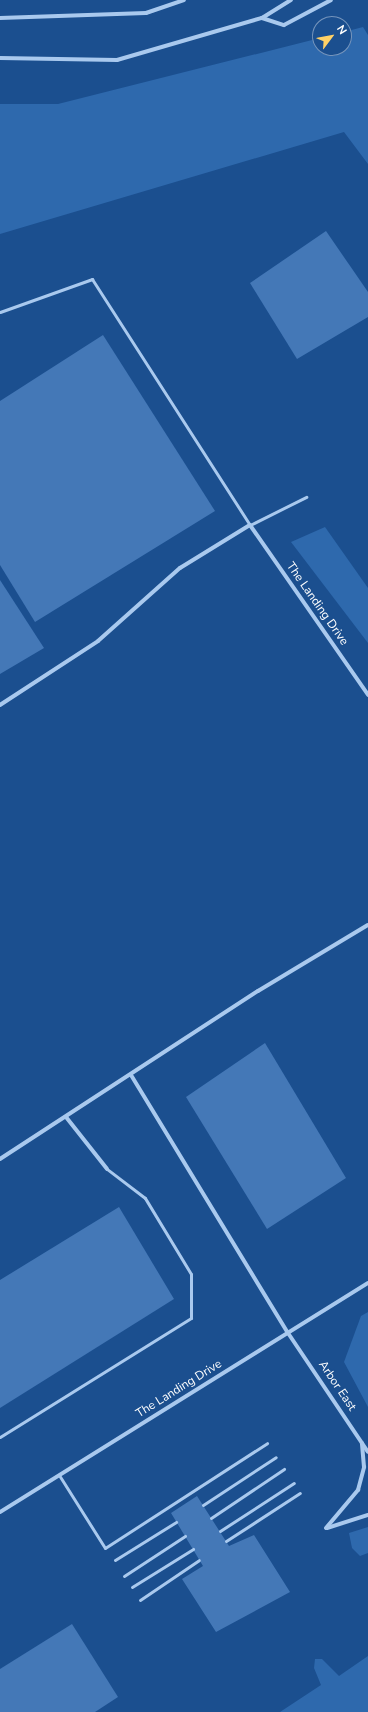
<!DOCTYPE html>
<style>
body{margin:0}
#map{position:relative;width:368px;height:1712px;overflow:hidden;background:#1b4f8f;font-family:"Nunito Sans",sans-serif}
div>[style]{position:absolute}
.green>*{inset:0;background:#2e69ad}
.building>*{inset:0;background:#4478b7}
.lane>*{height:3px;margin:-1.5px;padding:0 1.5px;transform-origin:1.5px;border-radius:1.5px;background:#a9c9ee}
.street>*{height:4px;margin:-2px;padding:0 2px;transform-origin:2px;border-radius:2px;background:#a9c9ee}
span{translate:-50% -50%;white-space:nowrap;text-align:center;line-height:1.15;-webkit-text-stroke:3px #1b4f8f;paint-order:stroke}
.street-label{font-size:12px;color:#fff}
.north{position:absolute;left:312px;top:16px;width:40px;height:40px;box-sizing:border-box;background:#1b4f8f;border:1px solid #7695bc;border-radius:50%;rotate:58deg;font-size:11px;font-weight:700;line-height:16px;text-align:center;color:#fff}
.north::after{content:'';display:block;margin:auto;width:14px;height:18px;background:#ffd166;clip-path:polygon(50% 0,100% 100%,50% 72%,0 100%)}
</style>
<div id="map">
<div class="green">
<i style="clip-path:polygon(363px 27px,368px 35px,368px 164px,344px 132px,0 234px,0 104px,58px 104px,320px 38px,320px 48px,344px 48px,344px 32px)"></i>
<i style="clip-path:polygon(325px 527px,368px 588px,368px 643px,291px 542px)"></i>
<i style="clip-path:polygon(368px 1312px,368px 1407px,344px 1362px,361px 1316px)"></i>
<i style="clip-path:polygon(368px 1527px,368px 1553px,360px 1556px,352px 1548px,349px 1533px)"></i>
<i style="clip-path:polygon(368px 1656px,368px 1712px,280px 1712px,321px 1685px,314px 1668px,315px 1659px,322px 1659px,339px 1676px)"></i>
</div>
<div class="building">
<i style="clip-path:polygon(326px 231px,368px 292px,368px 317px,297px 359px,250px 283px)"></i>
<i style="clip-path:polygon(103px 335px,215px 511px,35px 622px,0 565px,0 401px)"></i>
<i style="clip-path:polygon(0 580px,44px 648px,0 674px)"></i>
<i style="clip-path:polygon(265px 1043px,346px 1178px,267px 1229px,186px 1097px)"></i>
<i style="clip-path:polygon(119px 1207px,174px 1299px,0 1408px,0 1280px)"></i>
<i style="clip-path:polygon(197px 1496px,229px 1546px,254px 1535px,290px 1592px,216px 1632px,182px 1579px,203px 1566px,171px 1513px)"></i>
<i style="clip-path:polygon(72px 1624px,118px 1697px,95px 1712px,0 1712px,0 1669px)"></i>
</div>
<div class="lane">
<i style="left:0;top:312px;width:98px;rotate:-19.7deg"></i>
<i style="left:92px;top:279px;width:292px;rotate:57.3deg"></i>
<i style="left:250px;top:525px;width:63px;rotate:-26.6deg"></i>
<i style="left:0;top:1437px;width:225px;rotate:-31.9deg"></i>
<i style="left:191px;top:1318px;width:44px;rotate:-90deg"></i>
<i style="left:191px;top:1274px;width:89px;rotate:-121.2deg"></i>
<i style="left:145px;top:1198px;width:48px;rotate:-142.7deg"></i>
<i style="left:59px;top:1475px;width:86px;rotate:57.8deg"></i>
<i style="left:105px;top:1548px;width:193px;rotate:-32.9deg"></i>
<i style="left:203px;top:1505px;width:87px;rotate:-33.3deg"></i>
<i style="left:211px;top:1518px;width:88px;rotate:-33.9deg"></i>
<i style="left:220px;top:1531px;width:88px;rotate:-33deg"></i>
<i style="left:226px;top:1541px;width:88px;rotate:-33deg"></i>
<i style="left:115px;top:1560px;width:72px;rotate:-31.9deg"></i>
<i style="left:124px;top:1576px;width:73px;rotate:-33.3deg"></i>
<i style="left:132px;top:1587px;width:72px;rotate:-31.9deg"></i>
<i style="left:140px;top:1600px;width:71px;rotate:-34.1deg"></i>
</div>
<div class="street">
<i style="left:0;top:18px;width:146px;rotate:-2deg"></i>
<i style="left:146px;top:13px;width:40px;rotate:-18.9deg"></i>
<i style="left:262px;top:18px;width:23px;rotate:18deg"></i>
<i style="left:284px;top:25px;width:53px;rotate:-28deg"></i>
<i style="left:0;top:58px;width:117px;rotate:1deg"></i>
<i style="left:117px;top:60px;width:151px;rotate:-16.2deg"></i>
<i style="left:262px;top:18px;width:34px;rotate:-32deg"></i>
<i style="left:0;top:705px;width:117px;rotate:-33.1deg"></i>
<i style="left:98px;top:641px;width:110px;rotate:-41.7deg"></i>
<i style="left:180px;top:568px;width:82px;rotate:-31.6deg"></i>
<i style="left:250px;top:525px;width:207px;rotate:55.2deg"></i>
<i style="left:131px;top:1075px;width:302px;rotate:58.7deg"></i>
<i style="left:288px;top:1333px;width:143px;rotate:56.1deg"></i>
<i style="left:66px;top:1117px;width:66px;rotate:51.7deg"></i>
<i style="left:0;top:1159px;width:308px;rotate:-33.1deg"></i>
<i style="left:258px;top:991px;width:128px;rotate:-31deg"></i>
<i style="left:0;top:1512px;width:433px;rotate:-31.9deg"></i>
<i style="left:326px;top:1528px;width:50px;rotate:-49.9deg"></i>
<i style="left:358px;top:1490px;width:24px;rotate:-75deg"></i>
<i style="left:364px;top:1467px;width:24px;rotate:-95deg"></i>
<i style="left:327px;top:1528px;width:43px;rotate:-17.6deg"></i>
</div>
<div class="street-label">
<span style="left:317px;top:604px;rotate:55deg">The Landing Drive</span>
<span style="left:337px;top:1386px;rotate:56deg">Arbor East</span>
<span style="left:179px;top:1389px;rotate:-32deg">The Landing Drive</span>
</div>
<div class="north">N</div>
</div>
